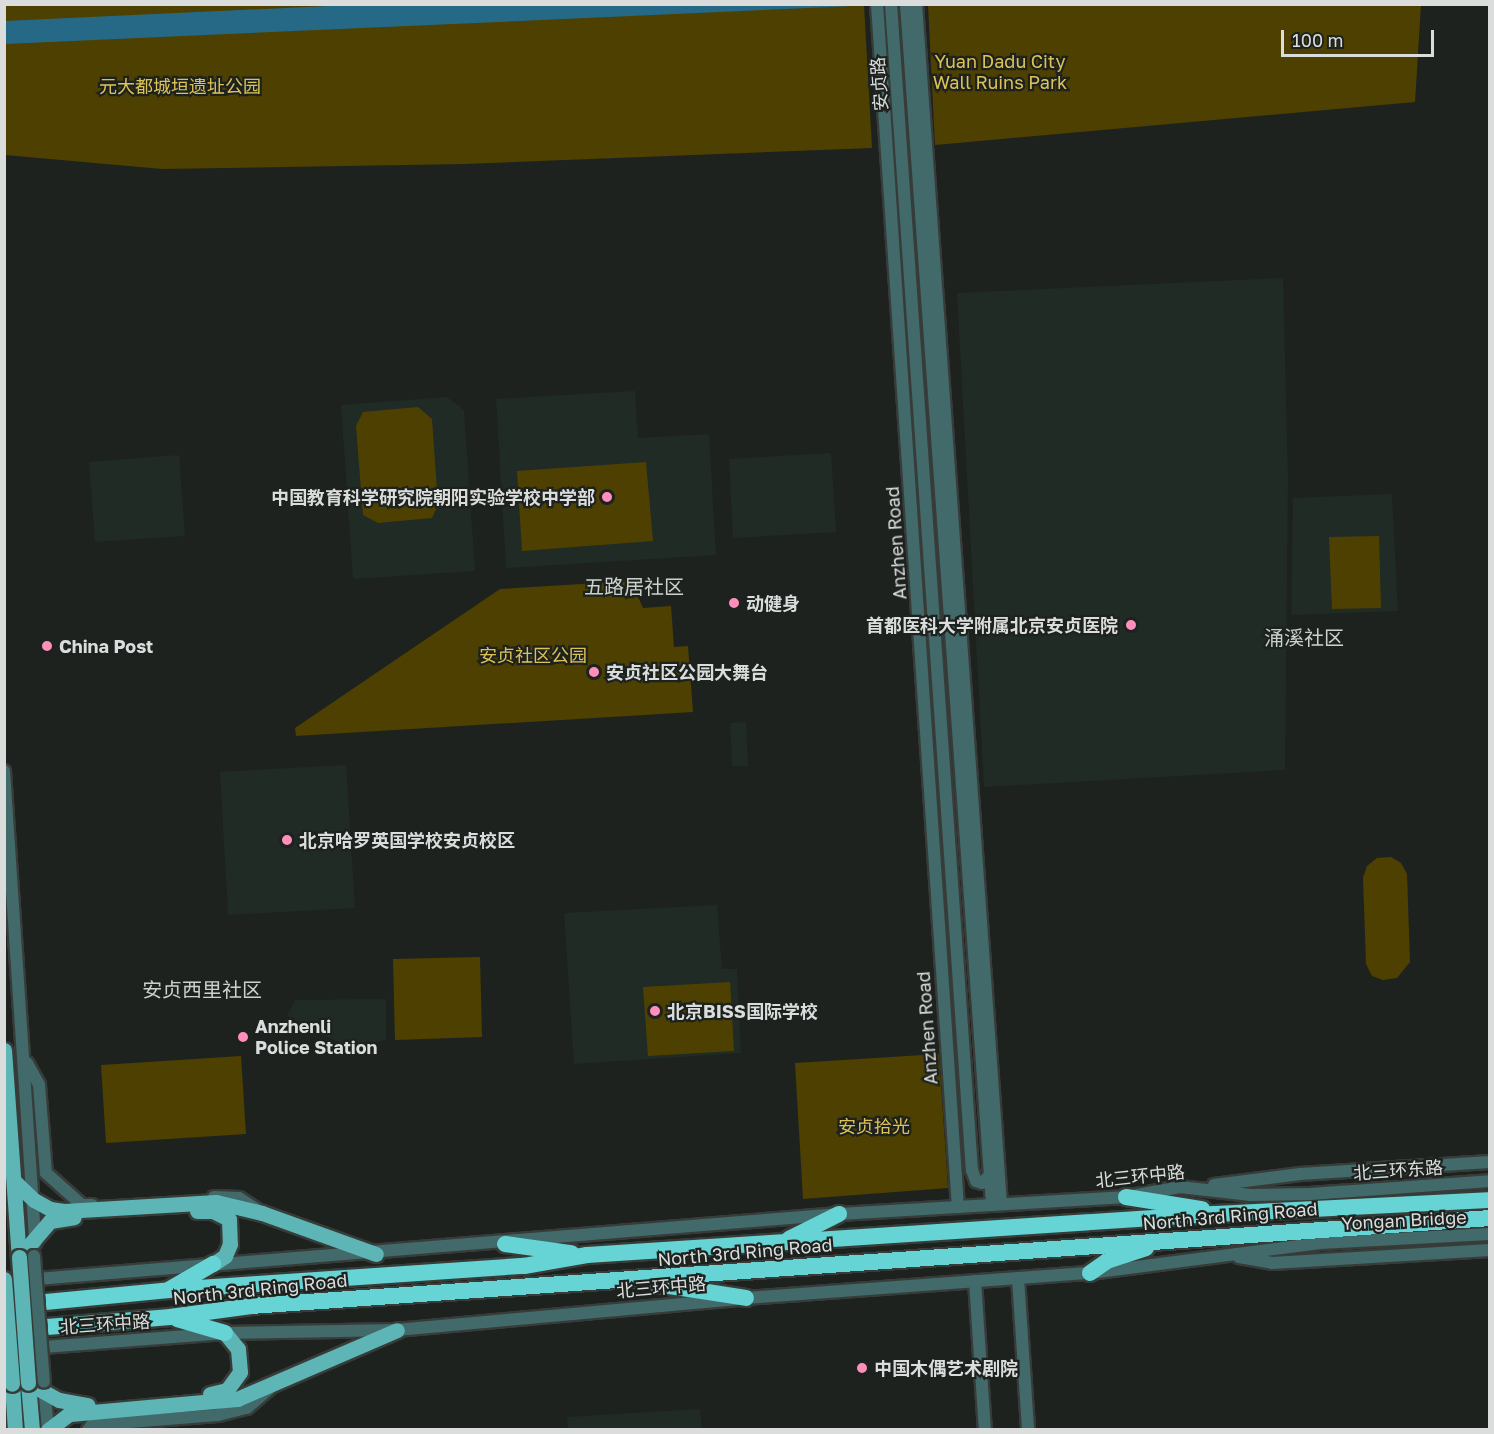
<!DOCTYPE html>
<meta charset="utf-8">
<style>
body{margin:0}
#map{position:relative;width:1494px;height:1434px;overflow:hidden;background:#1d221f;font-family:"Golos Text","Noto Sans SC",sans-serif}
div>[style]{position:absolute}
.built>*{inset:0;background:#202b25}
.green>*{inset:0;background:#4e4000}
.water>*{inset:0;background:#266986}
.roads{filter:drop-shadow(2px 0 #373c39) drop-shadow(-2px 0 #373c39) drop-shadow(0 2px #373c39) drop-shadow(0 -2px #373c39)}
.minor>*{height:12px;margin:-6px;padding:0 6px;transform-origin:6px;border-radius:6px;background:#426a6b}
.major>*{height:15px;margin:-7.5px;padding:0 7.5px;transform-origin:7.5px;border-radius:7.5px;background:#5db5b6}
.highway>*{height:16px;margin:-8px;padding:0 8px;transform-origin:8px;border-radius:8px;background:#66d3d4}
.bridges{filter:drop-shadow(2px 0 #373c39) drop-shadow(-2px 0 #373c39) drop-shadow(0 2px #373c39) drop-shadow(0 -2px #373c39)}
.minor-bridge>*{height:12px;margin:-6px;padding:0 6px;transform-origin:6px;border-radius:6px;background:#426a6b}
.major-bridge>*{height:15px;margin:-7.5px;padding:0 7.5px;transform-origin:7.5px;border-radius:7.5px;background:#5db5b6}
.dots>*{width:16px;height:16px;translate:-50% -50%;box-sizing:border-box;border:3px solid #1d221f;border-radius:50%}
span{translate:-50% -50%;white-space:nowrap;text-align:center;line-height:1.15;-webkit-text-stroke:4.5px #1d221f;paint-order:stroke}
.park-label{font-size:18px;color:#ddc357}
.street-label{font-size:18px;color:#dadddc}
.poi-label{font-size:18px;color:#dadddc;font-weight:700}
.right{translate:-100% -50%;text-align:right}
.left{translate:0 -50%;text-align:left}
.neighbourhood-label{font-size:20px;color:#cad1cd}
.frame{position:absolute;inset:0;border:6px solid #dadddc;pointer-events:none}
.scale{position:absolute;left:1281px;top:30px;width:153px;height:27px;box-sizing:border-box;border:3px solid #dadddc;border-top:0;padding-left:8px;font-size:18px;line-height:21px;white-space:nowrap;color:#dadddc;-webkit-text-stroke:4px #1d221f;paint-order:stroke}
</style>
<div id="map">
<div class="built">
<i style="clip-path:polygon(1283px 278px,1288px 480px,1285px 770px,984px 787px,957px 293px)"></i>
<i style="clip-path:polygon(635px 391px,638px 438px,709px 434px,716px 555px,506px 568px,496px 399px)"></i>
<i style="clip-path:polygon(447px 397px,464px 410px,475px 571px,353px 579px,341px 405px)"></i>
<i style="clip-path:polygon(831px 453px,836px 532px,733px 538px,729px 459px)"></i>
<i style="clip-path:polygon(179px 455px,185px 536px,95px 542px,89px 462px)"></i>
<i style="clip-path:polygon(1392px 494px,1398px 611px,1291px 615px,1293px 498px)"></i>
<i style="clip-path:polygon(746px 722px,748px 766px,732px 766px,730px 723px)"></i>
<i style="clip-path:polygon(346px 765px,355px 908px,228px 915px,220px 772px)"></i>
<i style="clip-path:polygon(717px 905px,722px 969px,737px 969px,741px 1053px,574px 1064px,564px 913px)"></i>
<i style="clip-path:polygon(386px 999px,386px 1040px,352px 1049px,287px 1016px,295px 1000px)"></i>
<i style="clip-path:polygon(700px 1409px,702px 1429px,568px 1429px,567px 1417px)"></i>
</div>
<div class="green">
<i style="clip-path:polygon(4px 5px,864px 5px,872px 148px,465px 164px,162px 169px,5px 155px)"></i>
<i style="clip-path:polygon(928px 5px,1421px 5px,1415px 102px,935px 145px)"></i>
<i style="clip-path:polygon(418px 407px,432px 419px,438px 505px,432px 518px,378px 523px,363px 515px,356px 426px,363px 412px)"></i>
<i style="clip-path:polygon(646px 462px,653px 541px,522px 551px,517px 471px)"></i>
<i style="clip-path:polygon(1379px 536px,1381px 608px,1332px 609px,1329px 537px)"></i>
<i style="clip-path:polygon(631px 581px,643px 608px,671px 606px,674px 647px,688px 646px,693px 712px,296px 736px,295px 728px,500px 589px)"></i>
<i style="clip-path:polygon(1391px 857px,1401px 863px,1407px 874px,1410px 962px,1397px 978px,1383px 980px,1372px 976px,1366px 964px,1363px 878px,1367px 866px,1377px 858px)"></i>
<i style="clip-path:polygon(480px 957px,482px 1037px,395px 1040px,393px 959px)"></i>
<i style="clip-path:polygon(730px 982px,734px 1051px,648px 1056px,643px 987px)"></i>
<i style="clip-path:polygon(939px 1054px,948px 1188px,803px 1199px,795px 1063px)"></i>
<i style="clip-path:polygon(241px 1056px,246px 1134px,106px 1143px,101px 1065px)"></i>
</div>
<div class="water">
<i style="clip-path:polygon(371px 4px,876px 5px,5px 44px,5px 21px)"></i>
</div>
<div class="roads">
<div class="minor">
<i style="left:877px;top:4px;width:1206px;rotate:86.15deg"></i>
<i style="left:891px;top:4px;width:1169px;rotate:86.03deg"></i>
<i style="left:972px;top:1170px;width:12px;rotate:70deg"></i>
<i style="left:976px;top:1181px;width:6px;rotate:18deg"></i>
<i style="left:982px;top:1183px;width:10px;rotate:-45deg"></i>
<i style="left:906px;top:4px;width:1204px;rotate:85.9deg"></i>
<i style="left:916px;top:4px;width:1203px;rotate:85.95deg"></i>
<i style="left:4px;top:771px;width:473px;rotate:86.2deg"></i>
<i style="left:27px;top:1063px;width:25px;rotate:61deg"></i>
<i style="left:39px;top:1085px;width:88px;rotate:85.5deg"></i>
<i style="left:46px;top:1173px;width:48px;rotate:41.6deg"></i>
<i style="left:82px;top:1205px;width:10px"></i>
<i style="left:1214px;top:1185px;width:87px;rotate:-7.3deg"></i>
<i style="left:1300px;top:1174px;width:190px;rotate:-3.6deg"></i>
<i style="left:214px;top:1197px;width:25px;rotate:2deg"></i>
<i style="left:239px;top:1198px;width:20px;rotate:33deg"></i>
<i style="left:1239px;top:1257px;width:34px;rotate:10deg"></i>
<i style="left:1272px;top:1263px;width:218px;rotate:-3.4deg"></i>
<i style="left:1018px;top:1278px;width:152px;rotate:86.2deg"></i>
<i style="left:12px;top:1281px;width:830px;rotate:-4.63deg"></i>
<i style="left:839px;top:1214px;width:288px;rotate:-3.4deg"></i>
<i style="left:1126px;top:1197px;width:55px;rotate:-10.5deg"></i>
<i style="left:1180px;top:1187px;width:71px;rotate:6.4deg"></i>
<i style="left:1251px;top:1195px;width:59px;rotate:-1deg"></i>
<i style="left:1310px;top:1194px;width:180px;rotate:-4.1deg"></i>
<i style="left:975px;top:1281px;width:149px;rotate:86.2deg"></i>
<i style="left:18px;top:1349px;width:208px;rotate:-4.4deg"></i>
<i style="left:225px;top:1333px;width:172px;rotate:-1deg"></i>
<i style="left:397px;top:1330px;width:350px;rotate:-5.2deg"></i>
<i style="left:746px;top:1298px;width:345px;rotate:-4.2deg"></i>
<i style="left:1090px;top:1273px;width:232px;rotate:-7.4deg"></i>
<i style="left:1320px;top:1243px;width:170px;rotate:-3deg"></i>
<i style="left:44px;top:1386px;width:44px;rotate:84.8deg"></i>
<i style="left:88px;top:1430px;width:6px;rotate:-51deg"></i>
<i style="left:92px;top:1425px;width:126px;rotate:-4.5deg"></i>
<i style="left:218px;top:1415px;width:30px;rotate:-14deg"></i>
<i style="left:247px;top:1408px;width:32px;rotate:-41deg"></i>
</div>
<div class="major">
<i style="left:4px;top:1050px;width:208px;rotate:85.9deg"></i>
<i style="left:14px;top:1181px;width:28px;rotate:44deg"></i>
<i style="left:34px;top:1200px;width:18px;rotate:29deg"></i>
<i style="left:50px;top:1209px;width:14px;rotate:8deg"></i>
<i style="left:64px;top:1211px;width:152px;rotate:-3.4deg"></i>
<i style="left:216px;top:1202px;width:47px;rotate:13.4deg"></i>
<i style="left:262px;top:1213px;width:121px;rotate:19.8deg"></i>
<i style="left:197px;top:1211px;width:16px"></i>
<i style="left:213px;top:1211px;width:18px;rotate:27deg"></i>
<i style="left:229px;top:1219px;width:25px;rotate:88deg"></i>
<i style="left:230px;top:1244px;width:13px;rotate:113deg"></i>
<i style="left:225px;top:1256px;width:14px;rotate:146deg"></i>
<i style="left:19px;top:1257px;width:48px;rotate:-49.3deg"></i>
<i style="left:50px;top:1221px;width:24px;rotate:-9deg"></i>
<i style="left:4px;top:1388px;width:9px;rotate:-27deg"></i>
<i style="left:12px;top:1384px;width:46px;rotate:86.3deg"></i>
<i style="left:210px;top:1394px;width:17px;rotate:-13deg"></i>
<i style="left:227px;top:1390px;width:22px;rotate:-54deg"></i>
<i style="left:240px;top:1372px;width:23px;rotate:-95deg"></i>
<i style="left:238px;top:1349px;width:21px;rotate:-129deg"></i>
<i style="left:32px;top:1430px;width:47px;rotate:-94.9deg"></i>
<i style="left:28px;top:1383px;width:35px;rotate:29deg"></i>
<i style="left:59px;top:1400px;width:29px;rotate:10deg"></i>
<i style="left:48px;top:1430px;width:26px;rotate:-37deg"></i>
<i style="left:69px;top:1414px;width:169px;rotate:-5.1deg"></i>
<i style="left:237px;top:1399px;width:174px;rotate:-23.3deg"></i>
</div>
<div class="highway">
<i style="left:1126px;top:1197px;width:77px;rotate:9deg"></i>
<i style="left:789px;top:1239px;width:56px;rotate:-26.6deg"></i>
<i style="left:505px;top:1244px;width:67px;rotate:7.8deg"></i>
<i style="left:1090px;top:1273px;width:21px;rotate:-35deg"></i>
<i style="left:1107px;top:1261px;width:41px;rotate:-18.4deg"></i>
<i style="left:656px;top:1284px;width:91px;rotate:8.8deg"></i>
<i style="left:170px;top:1289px;width:50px;rotate:-30.2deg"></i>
<i style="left:4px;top:1306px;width:166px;rotate:-5.5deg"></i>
<i style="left:169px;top:1290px;width:356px;rotate:-3.9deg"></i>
<i style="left:524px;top:1266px;width:64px;rotate:-9.9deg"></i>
<i style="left:587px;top:1255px;width:628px;rotate:-3.74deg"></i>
<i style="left:1214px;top:1214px;width:276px;rotate:-2.9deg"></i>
<i style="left:177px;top:1319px;width:50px;rotate:16.3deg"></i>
<i style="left:10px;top:1330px;width:161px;rotate:-4.6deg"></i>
<i style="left:170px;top:1317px;width:82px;rotate:-7.7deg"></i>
<i style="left:251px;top:1306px;width:1242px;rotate:-4.06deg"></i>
</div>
</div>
<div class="bridges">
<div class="minor-bridge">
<i style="left:34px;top:1256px;width:126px;rotate:85.5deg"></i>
</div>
<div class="major-bridge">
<i style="left:19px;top:1257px;width:126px;rotate:85.9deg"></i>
<i style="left:4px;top:1279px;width:105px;rotate:85.6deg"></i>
</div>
</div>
<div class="dots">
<i style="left:607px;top:497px;background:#ff8ebb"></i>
<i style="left:734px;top:603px;background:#ff8ebb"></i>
<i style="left:1131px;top:625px;background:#ff8ebb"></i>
<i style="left:47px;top:646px;background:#ff8ebb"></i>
<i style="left:594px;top:672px;background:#ff8ebb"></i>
<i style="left:287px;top:840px;background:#ff8ebb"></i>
<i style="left:655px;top:1011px;background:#ff8ebb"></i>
<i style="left:243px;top:1037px;background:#ff8ebb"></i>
<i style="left:862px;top:1368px;background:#ff8ebb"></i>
</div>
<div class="park-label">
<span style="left:1000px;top:72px">Yuan Dadu City<br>Wall Ruins Park</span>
<span style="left:180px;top:86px">元大都城垣遗址公园</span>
<span style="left:533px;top:655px">安贞社区公园</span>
<span style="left:874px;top:1126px">安贞拾光</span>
</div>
<div class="street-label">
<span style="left:879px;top:84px;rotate:-94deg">安贞路</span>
<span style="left:896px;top:543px;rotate:-94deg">Anzhen Road</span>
<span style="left:927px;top:1028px;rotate:-94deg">Anzhen Road</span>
<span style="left:1398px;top:1170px;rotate:-4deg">北三环东路</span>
<span style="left:1140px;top:1176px;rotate:-6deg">北三环中路</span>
<span style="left:1230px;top:1216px;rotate:-5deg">North 3rd Ring Road</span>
<span style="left:1404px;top:1220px;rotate:-3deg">Yongan Bridge</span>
<span style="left:745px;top:1252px;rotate:-5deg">North 3rd Ring Road</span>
<span style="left:661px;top:1287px;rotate:-5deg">北三环中路</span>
<span style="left:260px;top:1289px;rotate:-6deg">North 3rd Ring Road</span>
<span style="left:105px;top:1324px;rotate:-4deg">北三环中路</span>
</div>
<div class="poi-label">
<span class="right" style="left:595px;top:497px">中国教育科学研究院朝阳实验学校中学部</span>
<span class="left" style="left:746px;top:603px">动健身</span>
<span class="right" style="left:1118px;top:625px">首都医科大学附属北京安贞医院</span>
<span class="left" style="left:59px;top:646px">China Post</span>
<span class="left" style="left:606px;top:672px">安贞社区公园大舞台</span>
<span class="left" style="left:299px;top:840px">北京哈罗英国学校安贞校区</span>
<span class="left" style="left:667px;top:1011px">北京BISS国际学校</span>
<span class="left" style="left:255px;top:1037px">Anzhenli<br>Police Station</span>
<span class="left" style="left:874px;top:1368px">中国木偶艺术剧院</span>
</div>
<div class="neighbourhood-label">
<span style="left:634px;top:586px">五路居社区</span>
<span style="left:1304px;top:637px">涌溪社区</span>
<span style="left:202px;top:989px">安贞西里社区</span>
</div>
<div class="frame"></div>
<div class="scale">100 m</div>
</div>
